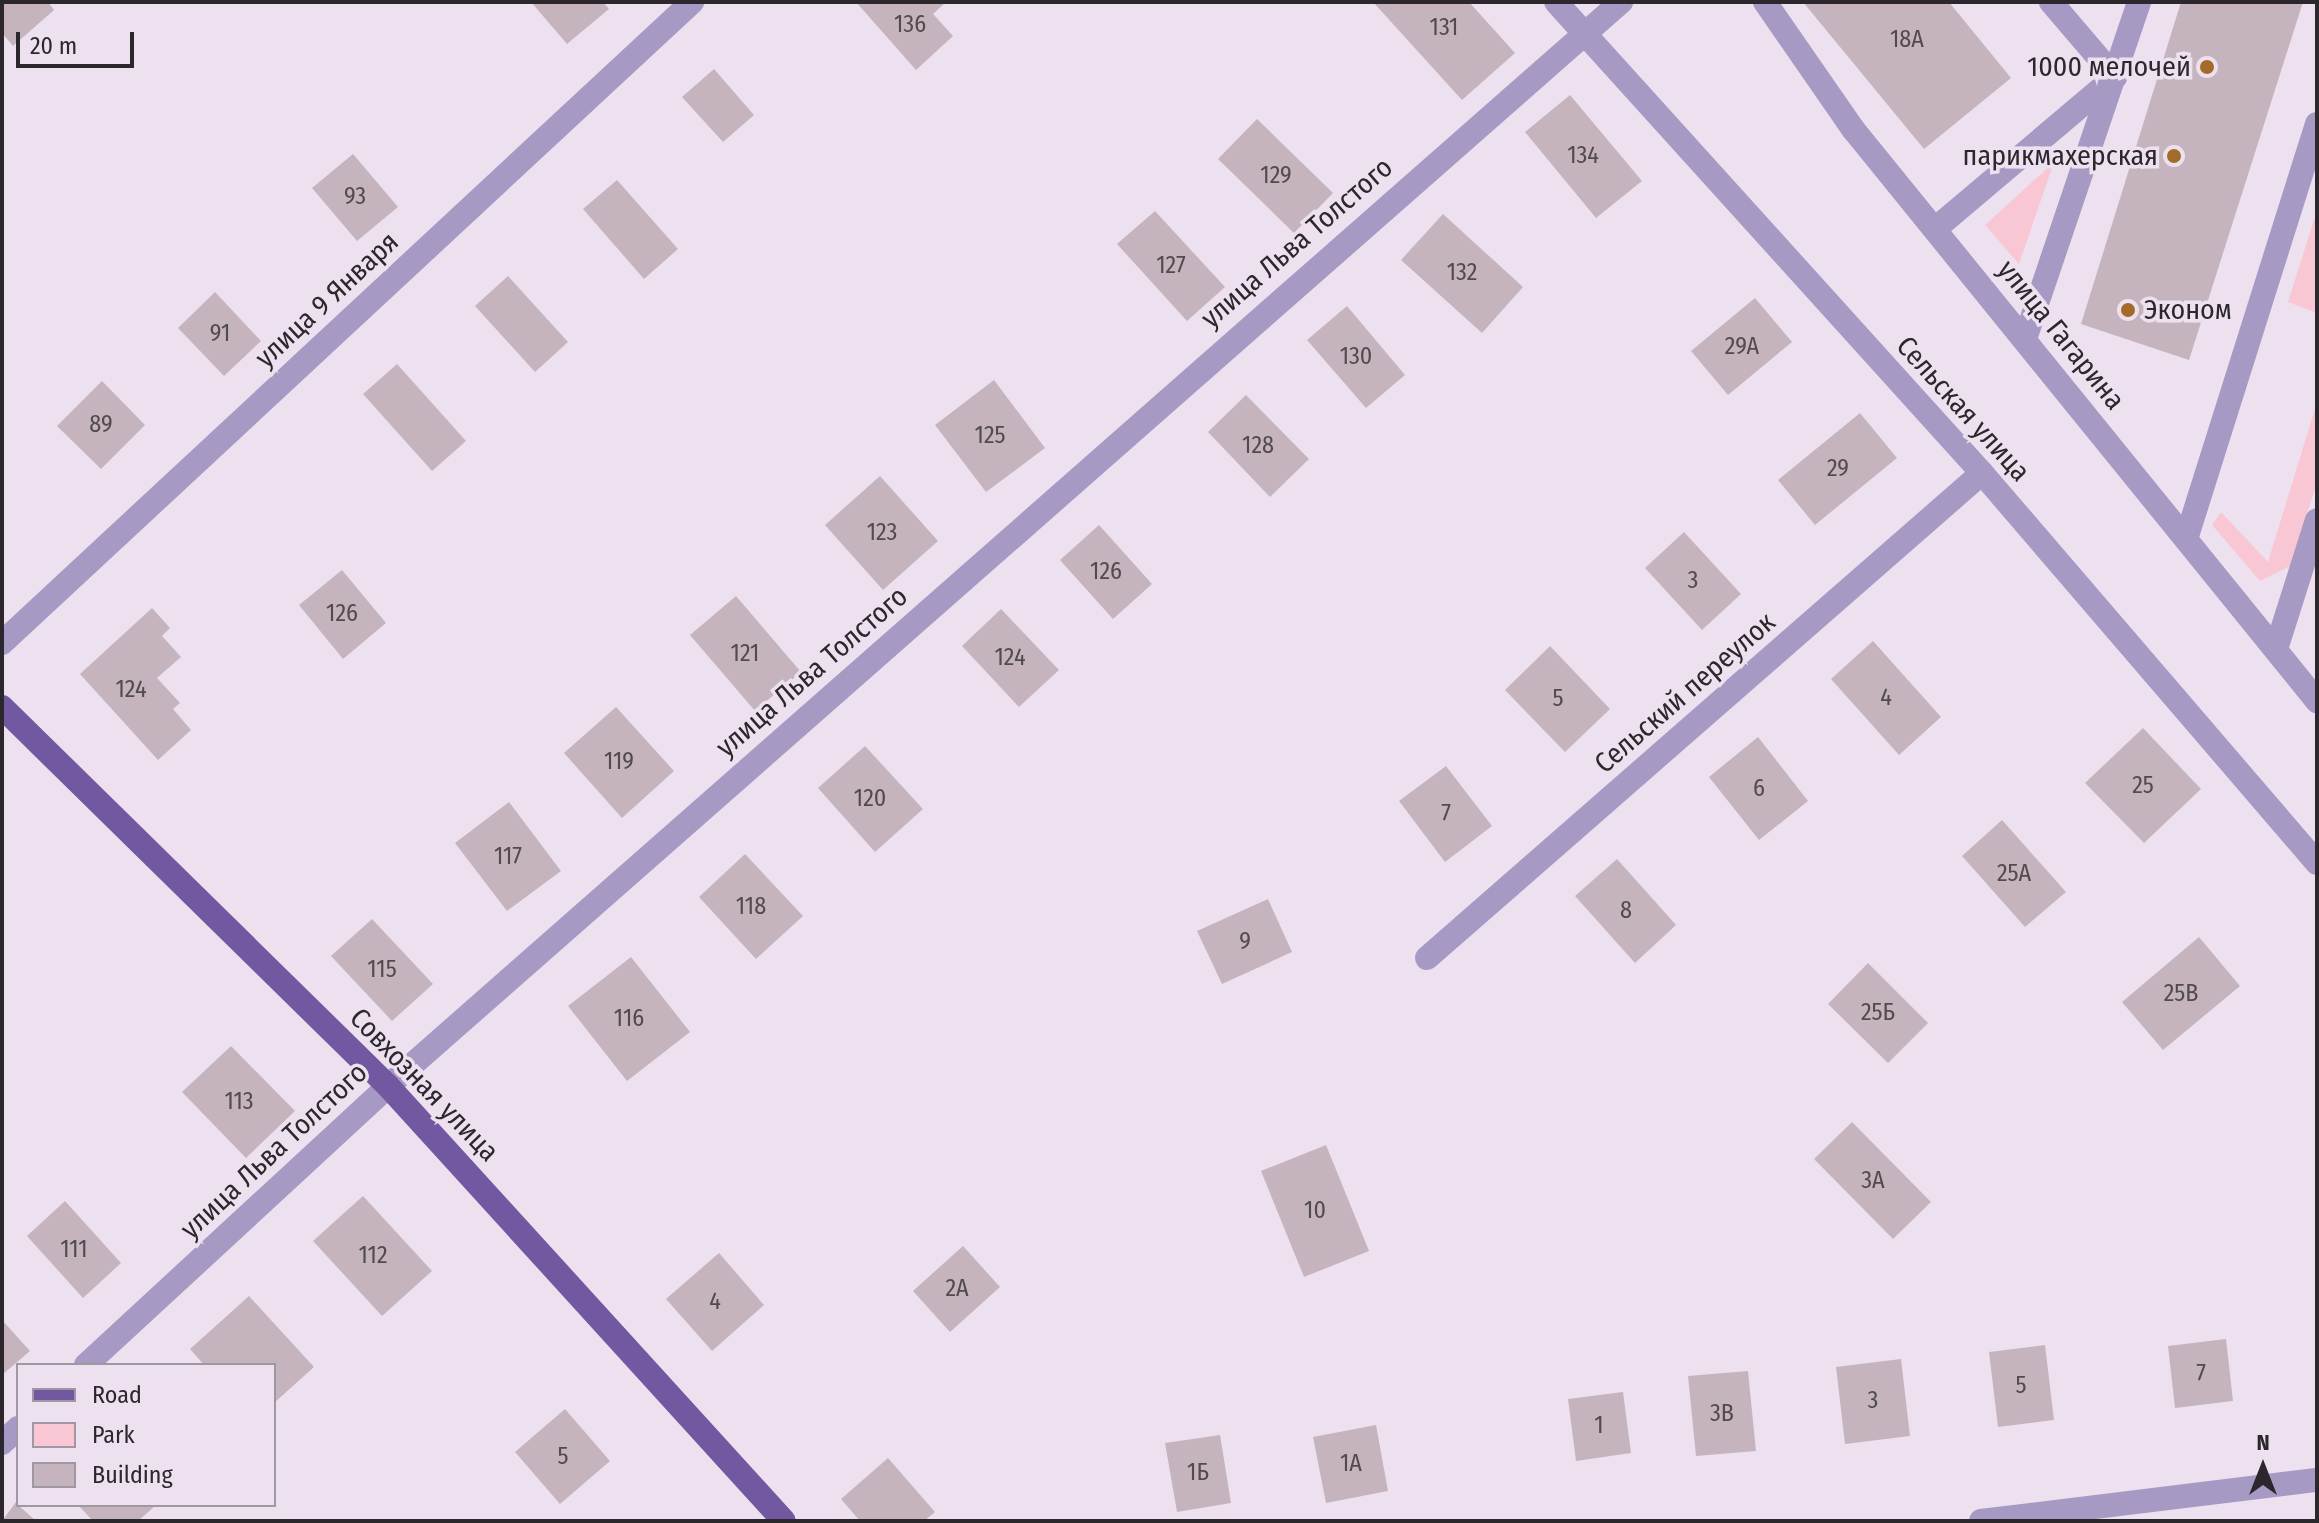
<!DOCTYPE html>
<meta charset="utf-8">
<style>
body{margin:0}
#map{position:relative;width:2319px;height:1523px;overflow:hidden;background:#ede1f0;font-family:"Fira Sans Condensed",sans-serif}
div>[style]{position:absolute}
.green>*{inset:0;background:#f9c7d3}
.building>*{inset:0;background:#c5b4be}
.minor>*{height:24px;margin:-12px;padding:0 12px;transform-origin:12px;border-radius:12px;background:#a699c3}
.major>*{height:24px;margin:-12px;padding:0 12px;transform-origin:12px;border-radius:12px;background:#7257a1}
.dots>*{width:22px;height:22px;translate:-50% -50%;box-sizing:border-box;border:4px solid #ede1f0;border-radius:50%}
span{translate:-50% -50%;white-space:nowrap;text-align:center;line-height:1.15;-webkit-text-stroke:7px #ede1f0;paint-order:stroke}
.number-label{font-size:24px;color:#524a50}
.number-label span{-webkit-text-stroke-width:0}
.poi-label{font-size:28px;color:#2b272c}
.right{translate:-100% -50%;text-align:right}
.left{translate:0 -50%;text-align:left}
.street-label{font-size:28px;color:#2b272c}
.frame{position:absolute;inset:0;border:4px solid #2b272c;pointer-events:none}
.legend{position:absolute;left:16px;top:1363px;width:260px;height:144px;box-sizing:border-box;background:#ede1f0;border:2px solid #9f97a2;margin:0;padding:10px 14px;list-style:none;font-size:24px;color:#2b272c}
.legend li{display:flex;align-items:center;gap:16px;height:40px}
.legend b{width:40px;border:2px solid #9f97a2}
.north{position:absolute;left:2223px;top:1427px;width:80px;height:80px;-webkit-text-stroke:6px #ede1f0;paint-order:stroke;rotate:0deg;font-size:22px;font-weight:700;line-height:32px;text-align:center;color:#2b272c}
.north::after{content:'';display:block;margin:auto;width:28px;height:36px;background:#2b272c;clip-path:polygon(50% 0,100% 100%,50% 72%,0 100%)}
.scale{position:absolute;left:16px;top:32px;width:118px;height:36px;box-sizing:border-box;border:4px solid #2b272c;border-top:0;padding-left:10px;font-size:24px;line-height:28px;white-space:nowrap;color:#2b272c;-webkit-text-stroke:6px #ede1f0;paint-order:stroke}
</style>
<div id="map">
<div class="green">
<i style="clip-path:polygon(2054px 162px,2019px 264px,1985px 225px)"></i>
<i style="clip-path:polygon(2317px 210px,2317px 313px,2288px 302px)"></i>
<i style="clip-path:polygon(2317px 402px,2317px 483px,2290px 566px,2260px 581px,2212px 525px,2221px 512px,2268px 562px)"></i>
</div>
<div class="building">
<i style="clip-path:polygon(2px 2px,48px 2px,54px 10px,13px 46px,2px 33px)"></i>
<i style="clip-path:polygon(531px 2px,603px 2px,609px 9px,567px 44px)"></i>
<i style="clip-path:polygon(856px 2px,946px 2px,933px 14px,953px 36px,916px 70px)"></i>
<i style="clip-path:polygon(1373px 2px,1469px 2px,1515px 53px,1462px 100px)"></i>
<i style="clip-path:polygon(1803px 2px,1949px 2px,2011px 78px,1924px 149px)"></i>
<i style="clip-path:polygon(2181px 2px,2303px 2px,2189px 360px,2081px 324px)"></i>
<i style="clip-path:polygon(714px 69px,754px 115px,723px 142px,682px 97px)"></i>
<i style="clip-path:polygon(1570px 95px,1642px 181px,1596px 218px,1525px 132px)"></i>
<i style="clip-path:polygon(1257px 119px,1333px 193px,1294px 233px,1218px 159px)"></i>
<i style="clip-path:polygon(353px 154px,398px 207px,357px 241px,312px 188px)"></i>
<i style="clip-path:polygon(617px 180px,678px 249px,644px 279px,583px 209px)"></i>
<i style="clip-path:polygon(1155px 211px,1225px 287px,1187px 321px,1117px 244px)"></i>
<i style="clip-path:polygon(1443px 214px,1523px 287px,1482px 333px,1401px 260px)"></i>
<i style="clip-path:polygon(508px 276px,568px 342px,535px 372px,475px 306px)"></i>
<i style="clip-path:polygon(215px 292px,261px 341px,224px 376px,178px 328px)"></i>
<i style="clip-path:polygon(1755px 298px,1792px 342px,1728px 395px,1691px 351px)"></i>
<i style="clip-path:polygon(1347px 306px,1405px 375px,1366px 408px,1307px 340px)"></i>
<i style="clip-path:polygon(397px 364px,466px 441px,432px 471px,363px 394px)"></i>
<i style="clip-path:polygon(994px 380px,1045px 448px,986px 492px,935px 425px)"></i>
<i style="clip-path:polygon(102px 381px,145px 425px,101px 469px,57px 426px)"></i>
<i style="clip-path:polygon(1246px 395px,1309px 459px,1270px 497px,1208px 432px)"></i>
<i style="clip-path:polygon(1860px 413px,1897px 458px,1815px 525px,1778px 480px)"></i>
<i style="clip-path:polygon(880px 476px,938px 541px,883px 590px,825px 525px)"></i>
<i style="clip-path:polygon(1099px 525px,1152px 584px,1113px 619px,1060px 560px)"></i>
<i style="clip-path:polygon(1684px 532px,1741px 594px,1702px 630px,1645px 568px)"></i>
<i style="clip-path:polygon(342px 570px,386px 623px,343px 659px,299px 605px)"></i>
<i style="clip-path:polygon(736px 596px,801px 672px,755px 711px,690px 635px)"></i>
<i style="clip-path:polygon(152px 608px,170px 628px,162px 636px,181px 657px,157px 678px,180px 703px,173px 709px,191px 730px,158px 760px,80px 674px)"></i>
<i style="clip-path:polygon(1001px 609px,1059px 670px,1019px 707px,962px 646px)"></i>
<i style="clip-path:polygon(1873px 641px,1941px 717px,1899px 755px,1831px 679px)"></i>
<i style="clip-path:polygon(1550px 646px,1610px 709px,1565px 752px,1505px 690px)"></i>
<i style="clip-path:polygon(616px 707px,674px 771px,622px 818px,564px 753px)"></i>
<i style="clip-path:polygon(2143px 728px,2201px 789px,2144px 843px,2085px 783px)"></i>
<i style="clip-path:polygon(1758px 737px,1808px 801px,1759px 840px,1709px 777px)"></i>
<i style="clip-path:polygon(865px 746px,923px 809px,875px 852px,818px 788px)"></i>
<i style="clip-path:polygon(1446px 766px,1492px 826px,1445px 862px,1399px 801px)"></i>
<i style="clip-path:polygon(509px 802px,561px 871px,507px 911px,455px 843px)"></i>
<i style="clip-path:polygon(2002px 820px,2066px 892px,2025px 927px,1962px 856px)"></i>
<i style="clip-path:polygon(745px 854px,803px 916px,756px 959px,699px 897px)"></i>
<i style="clip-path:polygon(1617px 859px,1676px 925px,1635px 963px,1575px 896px)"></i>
<i style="clip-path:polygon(1268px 899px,1292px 952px,1222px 984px,1197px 931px)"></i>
<i style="clip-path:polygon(372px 919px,433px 984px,392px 1021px,331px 956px)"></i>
<i style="clip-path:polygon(2199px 937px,2240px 986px,2163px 1050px,2122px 1002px)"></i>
<i style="clip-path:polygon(631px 957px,690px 1032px,627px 1081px,568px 1006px)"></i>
<i style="clip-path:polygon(1868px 963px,1928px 1023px,1888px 1063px,1828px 1004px)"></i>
<i style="clip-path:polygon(231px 1046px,295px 1111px,246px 1158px,182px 1092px)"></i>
<i style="clip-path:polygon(1852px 1122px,1931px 1202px,1893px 1239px,1814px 1159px)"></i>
<i style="clip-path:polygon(1326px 1145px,1369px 1251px,1304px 1277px,1261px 1171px)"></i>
<i style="clip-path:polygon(363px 1196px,432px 1271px,382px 1316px,313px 1241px)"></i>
<i style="clip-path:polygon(65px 1201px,121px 1263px,83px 1298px,27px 1236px)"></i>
<i style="clip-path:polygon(963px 1246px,1000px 1287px,950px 1332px,913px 1291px)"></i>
<i style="clip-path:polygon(719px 1253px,764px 1305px,712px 1351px,666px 1299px)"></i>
<i style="clip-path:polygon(249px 1296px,314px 1367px,274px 1403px,274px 1365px,204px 1365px,190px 1349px)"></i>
<i style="clip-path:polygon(2px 1320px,30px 1351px,2px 1375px)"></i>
<i style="clip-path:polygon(2226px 1339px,2233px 1401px,2175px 1408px,2168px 1346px)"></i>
<i style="clip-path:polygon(2045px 1345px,2054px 1420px,1998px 1427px,1989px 1352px)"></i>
<i style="clip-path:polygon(1901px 1359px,1910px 1436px,1845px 1444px,1836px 1367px)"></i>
<i style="clip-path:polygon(1748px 1371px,1756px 1451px,1696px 1456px,1688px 1376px)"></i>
<i style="clip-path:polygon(1623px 1392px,1631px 1453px,1576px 1461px,1568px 1399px)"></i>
<i style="clip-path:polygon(565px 1409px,610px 1461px,560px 1504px,515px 1452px)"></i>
<i style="clip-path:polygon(1376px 1425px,1388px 1491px,1326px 1503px,1313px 1437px)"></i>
<i style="clip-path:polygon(1220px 1435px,1231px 1503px,1177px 1512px,1165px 1443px)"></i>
<i style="clip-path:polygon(888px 1458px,935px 1512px,924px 1521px,860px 1521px,841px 1499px)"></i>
<i style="clip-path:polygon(16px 1502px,18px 1505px,36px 1521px,2px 1521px)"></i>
<i style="clip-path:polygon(78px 1505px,156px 1505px,138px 1521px,93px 1521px)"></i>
</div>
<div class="minor">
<i style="left:1556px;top:2px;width:635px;rotate:47.87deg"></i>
<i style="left:1982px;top:473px;width:514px;rotate:49.34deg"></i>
<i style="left:1765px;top:2px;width:155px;rotate:55.3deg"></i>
<i style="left:1853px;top:129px;width:737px;rotate:50.95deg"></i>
<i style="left:1935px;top:229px;width:236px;rotate:-40.2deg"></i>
<i style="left:2115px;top:77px;width:99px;rotate:-130.5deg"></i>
<i style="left:2025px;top:339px;width:356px;rotate:-71.3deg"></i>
<i style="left:2187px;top:536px;width:432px;rotate:-72.5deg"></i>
<i style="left:2px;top:643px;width:942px;rotate:-42.89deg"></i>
<i style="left:2276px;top:649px;width:135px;rotate:-72.4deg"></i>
<i style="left:1427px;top:958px;width:737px;rotate:-41.15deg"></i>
<i style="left:86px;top:1365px;width:411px;rotate:-42.7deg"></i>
<i style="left:388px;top:1086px;width:1642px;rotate:-41.32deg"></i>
<i style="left:2px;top:1443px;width:22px;rotate:-43deg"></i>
<i style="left:1981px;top:1521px;width:338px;rotate:-7deg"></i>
</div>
<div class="major">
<i style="left:2px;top:707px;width:541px;rotate:44.48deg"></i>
<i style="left:388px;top:1086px;width:588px;rotate:47.69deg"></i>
</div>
<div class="dots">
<i style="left:2207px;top:67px;background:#a46a29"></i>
<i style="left:2174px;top:156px;background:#a46a29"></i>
<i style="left:2128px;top:310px;background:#a46a29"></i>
</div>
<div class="number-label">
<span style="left:910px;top:25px">136</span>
<span style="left:1444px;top:28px">131</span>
<span style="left:1907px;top:40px">18А</span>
<span style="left:1583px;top:156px">134</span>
<span style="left:1276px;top:176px">129</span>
<span style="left:355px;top:197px">93</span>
<span style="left:1171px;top:266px">127</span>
<span style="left:1462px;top:273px">132</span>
<span style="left:220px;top:334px">91</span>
<span style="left:1742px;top:347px">29А</span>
<span style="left:1356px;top:357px">130</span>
<span style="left:101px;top:425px">89</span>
<span style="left:990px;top:436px">125</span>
<span style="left:1258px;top:446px">128</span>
<span style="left:1838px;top:469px">29</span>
<span style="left:882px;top:533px">123</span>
<span style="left:1106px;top:572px">126</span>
<span style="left:1693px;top:581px">3</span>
<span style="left:342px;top:614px">126</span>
<span style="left:745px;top:654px">121</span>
<span style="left:1010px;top:658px">124</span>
<span style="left:131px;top:690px">124</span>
<span style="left:1886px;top:698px">4</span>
<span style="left:1558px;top:699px">5</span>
<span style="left:619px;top:762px">119</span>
<span style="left:2143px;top:786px">25</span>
<span style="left:1759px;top:789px">6</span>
<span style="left:870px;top:799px">120</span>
<span style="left:1446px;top:814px">7</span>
<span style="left:508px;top:857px">117</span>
<span style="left:2014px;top:874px">25А</span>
<span style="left:751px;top:907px">118</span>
<span style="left:1626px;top:911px">8</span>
<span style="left:1245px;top:942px">9</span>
<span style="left:382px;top:970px">115</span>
<span style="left:2181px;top:994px">25В</span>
<span style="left:1878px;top:1013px">25Б</span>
<span style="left:629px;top:1019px">116</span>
<span style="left:239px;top:1102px">113</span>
<span style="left:1873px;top:1181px">3А</span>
<span style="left:1315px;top:1211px">10</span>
<span style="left:74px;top:1250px">111</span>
<span style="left:373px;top:1256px">112</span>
<span style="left:957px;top:1289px">2А</span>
<span style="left:715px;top:1302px">4</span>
<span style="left:2201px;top:1374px">7</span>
<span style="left:2021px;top:1386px">5</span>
<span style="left:1873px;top:1401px">3</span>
<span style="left:1722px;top:1414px">3В</span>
<span style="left:1599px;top:1426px">1</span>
<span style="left:563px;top:1457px">5</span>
<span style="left:1351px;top:1464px">1А</span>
<span style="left:1198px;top:1473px">1Б</span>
</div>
<div class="poi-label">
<span class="right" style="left:2191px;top:67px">1000 мелочей</span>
<span class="right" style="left:2158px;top:156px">парикмахерская</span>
<span class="left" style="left:2144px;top:310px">Эконом</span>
</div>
<div class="street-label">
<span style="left:1297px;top:243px;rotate:-41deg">улица Льва Толстого</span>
<span style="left:327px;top:300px;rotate:-43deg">улица 9 Января</span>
<span style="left:2061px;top:335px;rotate:51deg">улица Гагарина</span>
<span style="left:1963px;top:409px;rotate:48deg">Сельская улица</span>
<span style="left:812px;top:672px;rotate:-41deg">улица Льва Толстого</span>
<span style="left:1685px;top:693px;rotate:-41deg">Сельский переулок</span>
<span style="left:424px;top:1085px;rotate:46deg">Совхозная улица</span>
<span style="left:274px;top:1151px;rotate:-43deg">улица Льва Толстого</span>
</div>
<div class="frame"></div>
<ul class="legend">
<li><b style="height:10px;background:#7257a1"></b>Road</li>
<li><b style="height:22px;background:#f9c7d3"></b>Park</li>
<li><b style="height:22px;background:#c5b4be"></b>Building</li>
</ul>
<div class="north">N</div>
<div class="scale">20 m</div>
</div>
